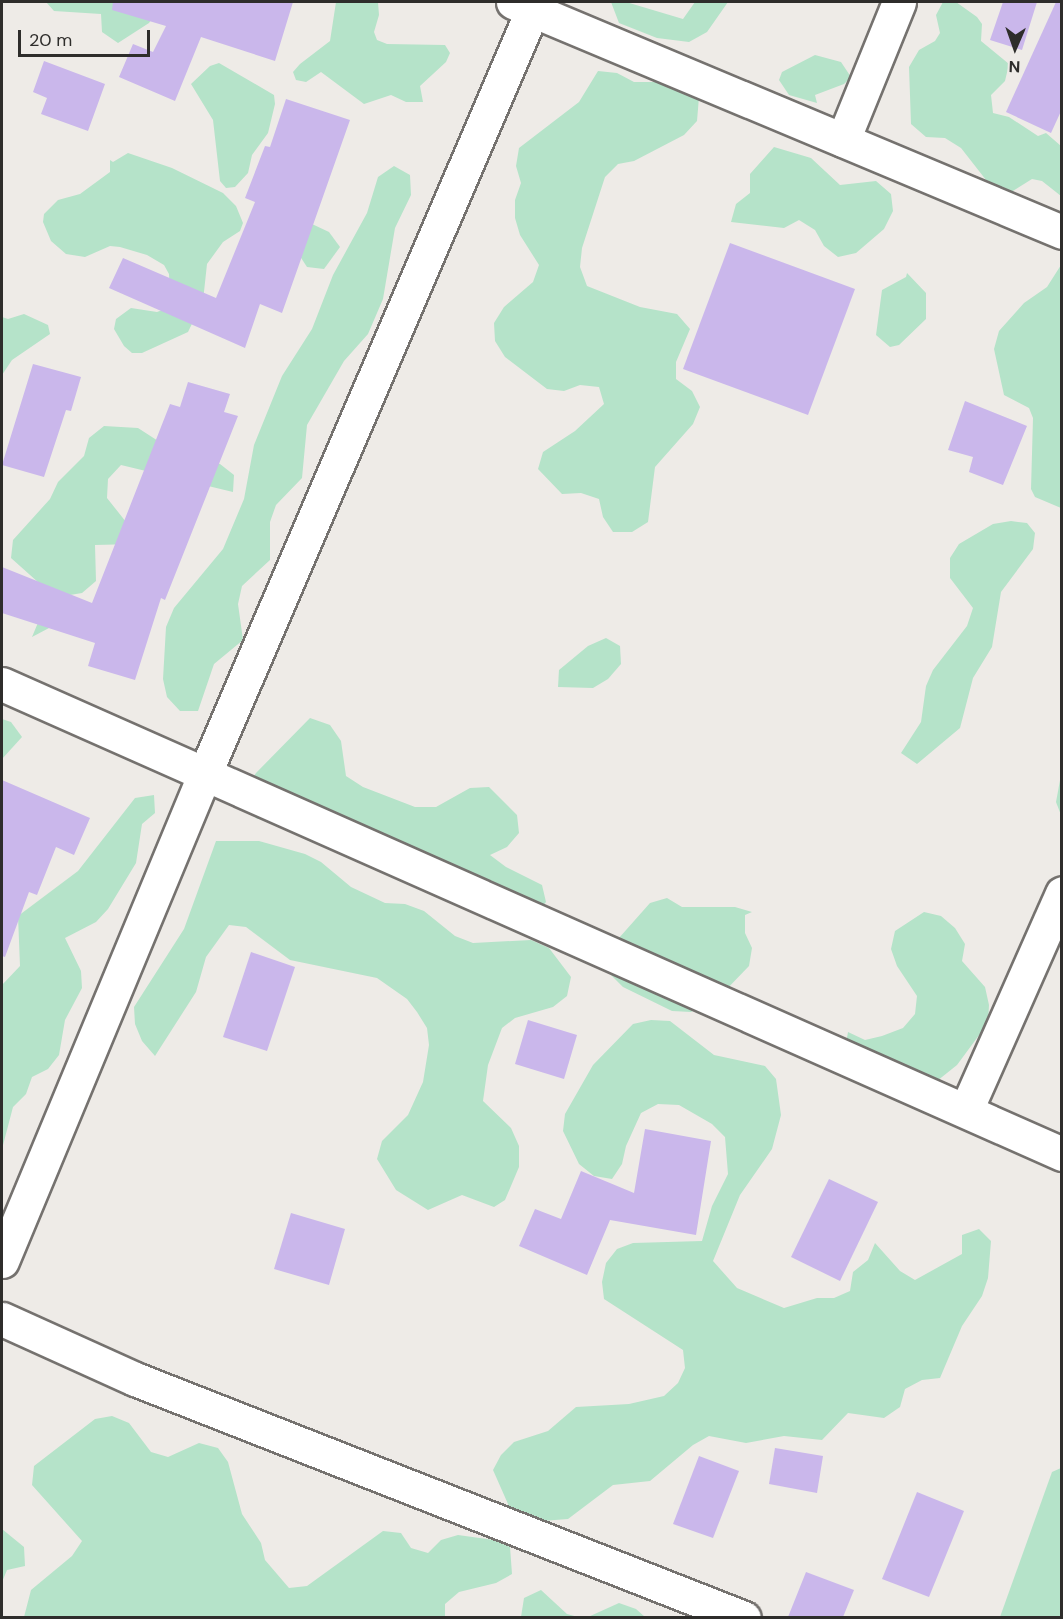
<!DOCTYPE html>
<style>
body{margin:0}
#map{position:relative;width:1063px;height:1619px;overflow:hidden;background:#eeebe7;font-family:"DM Sans",sans-serif}
div>[style]{position:absolute}
.green>*{inset:0;background:#b5e3c9}
.building>*{inset:0;background:#cab7eb}
.roads{filter:drop-shadow(2px 0 #75726f) drop-shadow(-2px 0 #75726f) drop-shadow(0 2px #75726f) drop-shadow(0 -2px #75726f)}
.street>*{height:33px;margin:-16.5px;padding:0 16.5px;transform-origin:16.5px;border-radius:16.5px;background:#fff}
span{translate:-50% -50%;white-space:nowrap;text-align:center;line-height:1.15;-webkit-text-stroke:4.5px #eeebe7;paint-order:stroke}
.frame{position:absolute;inset:0;border:3px solid #2e2d2b;pointer-events:none}
.north{position:absolute;left:985px;top:18px;width:60px;height:60px;-webkit-text-stroke:4px #eeebe7;paint-order:stroke;rotate:182deg;font-size:16px;font-weight:700;line-height:24px;text-align:center;color:#2e2d2b}
.north::after{content:'';display:block;margin:auto;width:21px;height:27px;background:#2e2d2b;clip-path:polygon(50% 0,100% 100%,50% 72%,0 100%)}
.scale{position:absolute;left:18px;top:30px;width:132px;height:27px;box-sizing:border-box;border:3px solid #2e2d2b;border-top:0;padding-left:8px;font-size:18px;line-height:21px;white-space:nowrap;color:#2e2d2b;-webkit-text-stroke:4px #eeebe7;paint-order:stroke}
</style>
<div id="map">
<div class="green">
<i style="clip-path:polygon(46px 2px,163px 2px,149px 23px,118px 43px,102px 32px,101px 14px,54px 11px)"></i>
<i style="clip-path:polygon(336px 2px,378px 2px,379px 15px,374px 32px,377px 40px,387px 44px,445px 45px,450px 53px,446px 62px,420px 86px,423px 102px,406px 102px,391px 95px,364px 104px,321px 72px,306px 82px,296px 80px,293px 72px,300px 64px,330px 41px)"></i>
<i style="clip-path:polygon(611px 2px,626px 2px,683px 19px,695px 2px,728px 2px,707px 32px,689px 42px,657px 38px,619px 23px)"></i>
<i style="clip-path:polygon(943px 2px,956px 2px,977px 17px,982px 24px,981px 41px,1009px 64px,1005px 81px,991px 95px,993px 113px,1009px 117px,1038px 136px,1046px 133px,1061px 146px,1061px 196px,1042px 181px,1032px 179px,1008px 194px,997px 194px,961px 148px,945px 138px,926px 137px,911px 124px,909px 67px,919px 50px,935px 41px,940px 33px,936px 15px)"></i>
<i style="clip-path:polygon(815px 55px,841px 62px,851px 77px,844px 84px,815px 95px,817px 103px,789px 95px,779px 80px,782px 72px)"></i>
<i style="clip-path:polygon(219px 63px,274px 95px,275px 104px,268px 133px,252px 155px,248px 173px,235px 187px,226px 188px,220px 181px,213px 120px,191px 84px,210px 66px)"></i>
<i style="clip-path:polygon(598px 71px,617px 73px,634px 82px,688px 82px,699px 97px,697px 121px,684px 135px,634px 161px,618px 164px,605px 177px,582px 248px,580px 267px,587px 286px,640px 307px,677px 314px,690px 329px,676px 362px,676px 379px,692px 391px,700px 407px,693px 424px,655px 467px,648px 522px,632px 532px,613px 532px,603px 517px,599px 499px,581px 493px,562px 494px,538px 469px,543px 452px,575px 431px,604px 404px,599px 387px,580px 385px,564px 391px,547px 389px,505px 357px,495px 341px,494px 323px,504px 307px,533px 282px,539px 265px,520px 235px,515px 218px,515px 200px,521px 183px,516px 166px,519px 148px,579px 102px)"></i>
<i style="clip-path:polygon(774px 147px,811px 158px,840px 185px,876px 181px,891px 194px,893px 211px,884px 229px,856px 253px,838px 257px,824px 246px,815px 230px,799px 220px,784px 228px,731px 222px,736px 204px,750px 193px,750px 174px)"></i>
<i style="clip-path:polygon(128px 153px,172px 168px,223px 193px,236px 206px,243px 223px,240px 231px,223px 242px,207px 264px,203px 301px,188px 332px,142px 353px,132px 353px,124px 346px,114px 329px,116px 319px,131px 308px,157px 312px,165px 309px,170px 300px,169px 274px,164px 265px,147px 255px,120px 247px,110px 246px,85px 257px,66px 254px,51px 241px,43px 222px,44px 214px,58px 200px,80px 194px,110px 172px,110px 160px,113px 162px)"></i>
<i style="clip-path:polygon(394px 166px,410px 175px,411px 195px,395px 228px,383px 299px,368px 334px,344px 361px,307px 425px,302px 478px,276px 505px,270px 522px,270px 560px,242px 586px,238px 604px,243px 640px,214px 664px,198px 711px,180px 711px,167px 697px,163px 679px,166px 627px,174px 608px,223px 549px,244px 499px,254px 445px,282px 376px,312px 329px,333px 275px,367px 213px,378px 177px)"></i>
<i style="clip-path:polygon(312px 224px,329px 232px,340px 247px,324px 269px,307px 267px,296px 250px)"></i>
<i style="clip-path:polygon(1061px 265px,1060px 442px,1061px 508px,1035px 497px,1031px 489px,1033px 418px,1029px 408px,1004px 395px,994px 349px,999px 331px,1024px 303px,1047px 287px)"></i>
<i style="clip-path:polygon(907px 273px,926px 293px,926px 319px,899px 345px,890px 347px,876px 335px,882px 290px,906px 277px)"></i>
<i style="clip-path:polygon(24px 314px,48px 325px,50px 334px,12px 360px,2px 375px,2px 317px,8px 319px)"></i>
<i style="clip-path:polygon(104px 426px,138px 428px,169px 448px,220px 464px,234px 475px,233px 492px,121px 465px,108px 479px,107px 498px,130px 527px,135px 544px,95px 545px,96px 581px,82px 593px,64px 596px,49px 628px,32px 637px,47px 601px,39px 583px,11px 558px,13px 540px,50px 499px,58px 482px,84px 456px,89px 438px)"></i>
<i style="clip-path:polygon(1011px 521px,1027px 523px,1035px 533px,1033px 549px,1001px 592px,992px 647px,973px 678px,960px 728px,917px 764px,901px 753px,921px 722px,926px 686px,933px 670px,967px 626px,973px 608px,950px 578px,950px 558px,959px 544px,993px 524px)"></i>
<i style="clip-path:polygon(606px 638px,620px 646px,621px 664px,608px 679px,593px 688px,558px 687px,559px 670px,588px 646px)"></i>
<i style="clip-path:polygon(310px 718px,330px 725px,341px 741px,346px 776px,363px 787px,415px 807px,436px 807px,470px 788px,489px 787px,517px 815px,519px 833px,507px 847px,490px 855px,506px 867px,542px 885px,546px 902px,537px 913px,293px 818px,257px 819px,245px 806px,246px 788px,256px 773px)"></i>
<i style="clip-path:polygon(2px 719px,11px 722px,22px 737px,2px 759px)"></i>
<i style="clip-path:polygon(1061px 775px,1061px 815px,1056px 802px)"></i>
<i style="clip-path:polygon(154px 795px,155px 813px,142px 824px,136px 863px,108px 909px,96px 922px,65px 938px,81px 971px,82px 988px,65px 1020px,59px 1055px,48px 1069px,32px 1077px,26px 1094px,13px 1107px,2px 1149px,2px 985px,20px 966px,18px 916px,78px 871px,135px 798px)"></i>
<i style="clip-path:polygon(216px 841px,259px 841px,305px 854px,321px 862px,351px 887px,385px 903px,405px 904px,424px 911px,455px 936px,473px 943px,531px 940px,549px 948px,571px 977px,567px 996px,553px 1007px,515px 1018px,502px 1028px,488px 1065px,483px 1101px,511px 1128px,519px 1146px,519px 1167px,505px 1200px,494px 1207px,462px 1195px,428px 1210px,396px 1190px,377px 1159px,382px 1141px,408px 1115px,423px 1082px,429px 1045px,427px 1028px,417px 1012px,407px 999px,377px 978px,290px 960px,246px 927px,229px 925px,206px 957px,196px 992px,155px 1056px,142px 1041px,135px 1024px,134px 1007px,184px 929px)"></i>
<i style="clip-path:polygon(667px 898px,682px 907px,735px 907px,752px 912px,745px 915px,745px 933px,752px 948px,749px 966px,722px 994px,691px 1012px,672px 1011px,623px 987px,609px 973px,603px 956px,650px 903px)"></i>
<i style="clip-path:polygon(924px 912px,941px 916px,955px 928px,965px 944px,962px 961px,985px 987px,989px 1005px,988px 1023px,957px 1065px,927px 1089px,845px 1049px,848px 1032px,865px 1040px,882px 1036px,903px 1028px,915px 1014px,917px 996px,897px 966px,891px 949px,895px 931px)"></i>
<i style="clip-path:polygon(651px 1020px,670px 1021px,714px 1055px,765px 1066px,776px 1079px,781px 1115px,772px 1149px,740px 1195px,713px 1261px,737px 1288px,784px 1308px,817px 1298px,834px 1298px,850px 1291px,853px 1272px,868px 1260px,875px 1243px,900px 1271px,915px 1280px,962px 1254px,962px 1235px,979px 1229px,991px 1241px,988px 1278px,982px 1296px,962px 1326px,940px 1378px,922px 1380px,905px 1389px,900px 1407px,884px 1418px,848px 1413px,822px 1440px,784px 1436px,746px 1443px,709px 1436px,693px 1445px,650px 1481px,613px 1485px,568px 1519px,529px 1522px,512px 1513px,493px 1470px,501px 1455px,514px 1442px,548px 1431px,576px 1407px,629px 1404px,664px 1396px,678px 1383px,685px 1368px,683px 1350px,604px 1299px,602px 1282px,606px 1263px,617px 1249px,633px 1243px,702px 1241px,712px 1206px,728px 1174px,725px 1137px,712px 1124px,679px 1105px,658px 1104px,641px 1113px,626px 1146px,622px 1164px,612px 1179px,594px 1176px,579px 1164px,563px 1131px,565px 1114px,593px 1065px,633px 1024px)"></i>
<i style="clip-path:polygon(112px 1416px,129px 1423px,151px 1452px,168px 1457px,199px 1443px,218px 1448px,228px 1462px,242px 1514px,261px 1543px,265px 1560px,289px 1588px,307px 1586px,383px 1531px,401px 1533px,411px 1548px,428px 1553px,441px 1540px,458px 1535px,494px 1540px,510px 1547px,512px 1574px,496px 1583px,459px 1592px,445px 1604px,445px 1617px,24px 1617px,31px 1590px,72px 1556px,82px 1541px,32px 1485px,34px 1466px,95px 1419px)"></i>
<i style="clip-path:polygon(1061px 1468px,1061px 1617px,1000px 1617px,1052px 1472px)"></i>
<i style="clip-path:polygon(2px 1529px,24px 1547px,25px 1566px,7px 1570px,2px 1582px)"></i>
<i style="clip-path:polygon(541px 1590px,567px 1614px,578px 1617px,521px 1617px,524px 1598px)"></i>
<i style="clip-path:polygon(619px 1603px,636px 1609px,645px 1617px,588px 1617px)"></i>
</div>
<div class="building">
<i style="clip-path:polygon(113px 2px,293px 2px,275px 61px,201px 37px,175px 101px,119px 77px,133px 44px,153px 52px,166px 26px,112px 10px)"></i>
<i style="clip-path:polygon(1003px 2px,1037px 2px,1022px 50px,990px 40px)"></i>
<i style="clip-path:polygon(1056px 2px,1062px 2px,1062px 109px,1051px 133px,1006px 112px)"></i>
<i style="clip-path:polygon(44px 61px,105px 84px,88px 131px,41px 114px,47px 98px,33px 92px)"></i>
<i style="clip-path:polygon(286px 99px,350px 120px,282px 313px,260px 304px,245px 348px,109px 288px,123px 258px,216px 298px,255px 202px,245px 198px,265px 146px,270px 147px)"></i>
<i style="clip-path:polygon(730px 243px,855px 289px,808px 415px,683px 369px)"></i>
<i style="clip-path:polygon(33px 364px,81px 377px,71px 411px,66px 410px,44px 477px,2px 465px)"></i>
<i style="clip-path:polygon(188px 382px,230px 394px,224px 412px,238px 416px,165px 600px,161px 598px,135px 680px,88px 666px,95px 643px,2px 613px,2px 567px,92px 603px,170px 404px,180px 407px)"></i>
<i style="clip-path:polygon(965px 401px,1027px 426px,1003px 485px,969px 472px,973px 457px,948px 450px)"></i>
<i style="clip-path:polygon(2px 780px,90px 818px,74px 855px,56px 847px,37px 895px,29px 892px,5px 957px,2px 956px)"></i>
<i style="clip-path:polygon(251px 952px,295px 967px,267px 1051px,223px 1037px)"></i>
<i style="clip-path:polygon(528px 1020px,577px 1035px,564px 1079px,515px 1064px)"></i>
<i style="clip-path:polygon(645px 1129px,711px 1141px,696px 1235px,610px 1220px,587px 1275px,519px 1246px,535px 1209px,561px 1219px,581px 1171px,634px 1193px)"></i>
<i style="clip-path:polygon(829px 1179px,878px 1202px,840px 1281px,791px 1257px)"></i>
<i style="clip-path:polygon(291px 1213px,345px 1229px,329px 1285px,274px 1269px)"></i>
<i style="clip-path:polygon(775px 1448px,823px 1456px,817px 1493px,769px 1484px)"></i>
<i style="clip-path:polygon(699px 1456px,739px 1471px,713px 1538px,673px 1524px)"></i>
<i style="clip-path:polygon(917px 1492px,964px 1511px,929px 1597px,882px 1579px)"></i>
<i style="clip-path:polygon(806px 1572px,854px 1590px,843px 1617px,788px 1617px)"></i>
</div>
<div class="roads">
<div class="street">
<i style="left:513px;top:2px;width:595px;rotate:22.73deg"></i>
<i style="left:843px;top:140px;width:149px;rotate:-67.9deg"></i>
<i style="left:2px;top:684px;width:1160px;rotate:23.91deg"></i>
<i style="left:966px;top:1110px;width:237px;rotate:-66.1deg"></i>
<i style="left:2px;top:1261px;width:529px;rotate:-67.41deg"></i>
<i style="left:205px;top:773px;width:831px;rotate:-66.77deg"></i>
<i style="left:2px;top:1319px;width:146px;rotate:24.3deg"></i>
<i style="left:135px;top:1379px;width:654px;rotate:21.43deg"></i>
</div>
</div>
<div class="frame"></div>
<div class="north">N</div>
<div class="scale">20 m</div>
</div>
